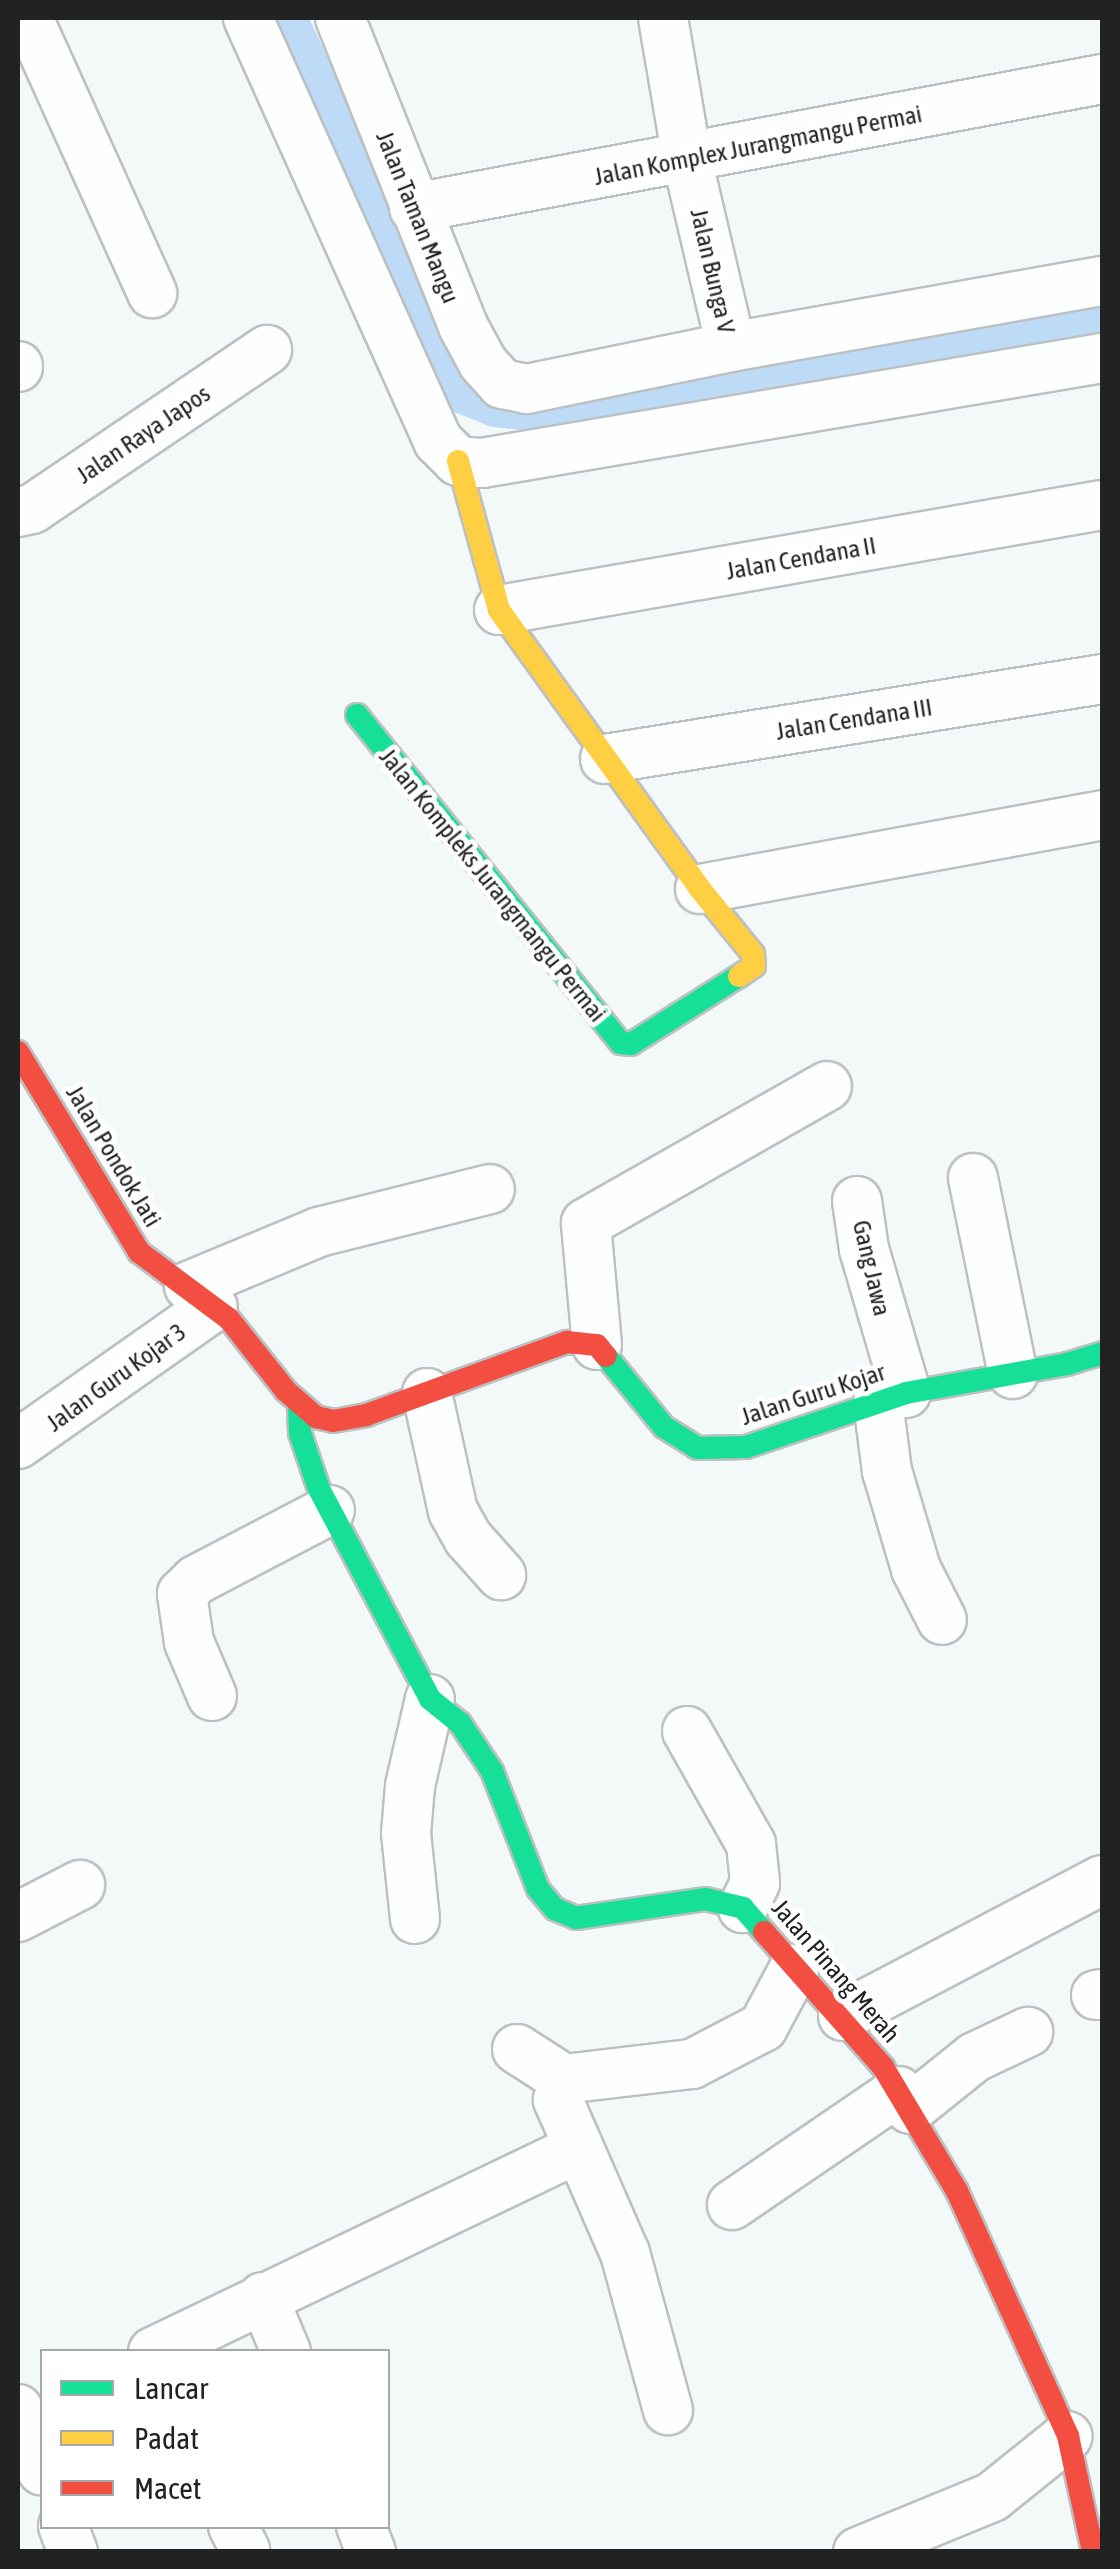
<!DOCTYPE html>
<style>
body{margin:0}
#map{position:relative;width:1120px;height:2569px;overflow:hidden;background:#f3f8f8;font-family:"Asap Condensed",sans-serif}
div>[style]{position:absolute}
.canal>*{height:42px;margin:-21px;padding:0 21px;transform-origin:21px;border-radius:21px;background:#bddaf7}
.roads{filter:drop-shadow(2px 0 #bdc0c0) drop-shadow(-2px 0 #bdc0c0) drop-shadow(0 2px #bdc0c0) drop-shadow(0 -2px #bdc0c0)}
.street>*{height:48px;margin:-24px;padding:0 24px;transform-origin:24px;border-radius:24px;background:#fdfefe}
.fast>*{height:22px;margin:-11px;padding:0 11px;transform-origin:11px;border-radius:11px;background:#16e098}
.slow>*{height:22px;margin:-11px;padding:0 11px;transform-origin:11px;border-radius:11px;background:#ffcf43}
.jam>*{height:22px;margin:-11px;padding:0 11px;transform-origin:11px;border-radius:11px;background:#f24e42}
span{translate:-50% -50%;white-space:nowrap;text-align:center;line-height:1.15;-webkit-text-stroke:10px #fff;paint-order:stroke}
.street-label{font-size:25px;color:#212323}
.frame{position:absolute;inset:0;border:20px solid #212323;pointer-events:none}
.legend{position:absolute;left:40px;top:2349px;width:350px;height:180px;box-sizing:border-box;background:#fff;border:2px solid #a6a7a7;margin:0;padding:12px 18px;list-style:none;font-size:30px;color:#212323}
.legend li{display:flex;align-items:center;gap:20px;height:50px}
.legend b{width:50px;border:2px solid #a6a7a7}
</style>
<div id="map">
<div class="canal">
<i style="left:286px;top:18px;width:396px;rotate:65.2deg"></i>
<i style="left:452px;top:377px;width:22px;rotate:51deg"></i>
<i style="left:466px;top:394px;width:31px;rotate:22deg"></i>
<i style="left:495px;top:406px;width:29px;rotate:6deg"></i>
<i style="left:524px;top:409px;width:42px;rotate:-8.1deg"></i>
<i style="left:566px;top:403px;width:544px;rotate:-9.64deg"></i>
</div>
<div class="roads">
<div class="street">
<i style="left:28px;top:18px;width:302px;rotate:65.7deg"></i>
<i style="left:248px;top:18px;width:464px;rotate:65.8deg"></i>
<i style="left:438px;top:441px;width:28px;rotate:45deg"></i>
<i style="left:458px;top:461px;width:24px;rotate:5deg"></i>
<i style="left:482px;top:463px;width:629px;rotate:-9.61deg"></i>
<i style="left:340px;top:18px;width:332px;rotate:68.2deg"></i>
<i style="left:463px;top:326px;width:42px;rotate:61.6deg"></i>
<i style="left:483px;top:363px;width:28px;rotate:48deg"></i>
<i style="left:502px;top:384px;width:25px;rotate:11deg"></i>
<i style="left:527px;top:389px;width:208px;rotate:-11.6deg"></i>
<i style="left:731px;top:347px;width:377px;rotate:-10.1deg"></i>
<i style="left:663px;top:18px;width:143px;rotate:80.3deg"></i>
<i style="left:687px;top:159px;width:193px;rotate:76.8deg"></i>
<i style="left:414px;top:208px;width:700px;rotate:-10.62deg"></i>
<i style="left:18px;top:366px;width:1px;rotate:90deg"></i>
<i style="left:18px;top:512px;width:14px;rotate:-12deg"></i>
<i style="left:32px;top:509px;width:284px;rotate:-34.1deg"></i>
<i style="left:499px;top:610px;width:612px;rotate:-9.88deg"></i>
<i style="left:605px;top:759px;width:503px;rotate:-9.14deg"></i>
<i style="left:700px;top:889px;width:409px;rotate:-10.4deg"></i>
<i style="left:973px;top:1178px;width:200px;rotate:78.5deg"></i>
<i style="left:857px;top:1201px;width:49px;rotate:81.7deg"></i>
<i style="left:864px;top:1249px;width:150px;rotate:73.7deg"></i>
<i style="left:189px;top:1286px;width:141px;rotate:-22.6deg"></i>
<i style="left:319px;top:1232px;width:176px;rotate:-14.1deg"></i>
<i style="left:597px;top:1345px;width:122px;rotate:-95.2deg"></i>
<i style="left:586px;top:1223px;width:277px;rotate:-29.6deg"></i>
<i style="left:427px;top:1393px;width:121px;rotate:77.6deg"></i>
<i style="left:453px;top:1511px;width:31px;rotate:61deg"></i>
<i style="left:468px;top:1538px;width:50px;rotate:48.3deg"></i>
<i style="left:878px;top:1402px;width:70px;rotate:82.6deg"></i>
<i style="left:887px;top:1471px;width:102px;rotate:73.5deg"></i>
<i style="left:916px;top:1569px;width:57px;rotate:63deg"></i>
<i style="left:18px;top:1444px;width:238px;rotate:-35.1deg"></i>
<i style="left:212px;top:1696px;width:59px;rotate:-113.1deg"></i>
<i style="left:189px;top:1642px;width:49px;rotate:-98.3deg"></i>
<i style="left:182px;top:1594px;width:20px;rotate:-45deg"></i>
<i style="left:196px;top:1580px;width:151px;rotate:-27.6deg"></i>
<i style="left:687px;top:1731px;width:130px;rotate:60.5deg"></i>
<i style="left:751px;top:1844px;width:39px;rotate:84deg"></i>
<i style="left:755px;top:1883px;width:28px;rotate:116deg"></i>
<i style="left:18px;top:1917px;width:70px;rotate:-27.3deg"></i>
<i style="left:415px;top:1919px;width:86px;rotate:-96deg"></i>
<i style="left:406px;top:1833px;width:47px;rotate:-85.1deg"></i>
<i style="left:410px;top:1786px;width:89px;rotate:-77.1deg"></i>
<i style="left:1096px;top:1995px;width:6px;rotate:-9deg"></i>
<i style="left:843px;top:2016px;width:293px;rotate:-27.7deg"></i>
<i style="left:517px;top:2049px;width:56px;rotate:32.6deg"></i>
<i style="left:564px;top:2079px;width:129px;rotate:-6.7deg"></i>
<i style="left:692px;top:2064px;width:80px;rotate:-27.5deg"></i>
<i style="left:763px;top:2027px;width:66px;rotate:-61.9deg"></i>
<i style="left:564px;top:2079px;width:22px;rotate:106deg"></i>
<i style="left:558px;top:2100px;width:167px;rotate:66.4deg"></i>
<i style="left:625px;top:2253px;width:163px;rotate:74.7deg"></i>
<i style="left:910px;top:2109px;width:83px;rotate:-38.7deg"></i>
<i style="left:975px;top:2057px;width:59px;rotate:-25.3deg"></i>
<i style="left:732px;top:2205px;width:202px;rotate:-34.3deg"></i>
<i style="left:263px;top:2297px;width:60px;rotate:67.3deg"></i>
<i style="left:153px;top:2352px;width:472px;rotate:-25.6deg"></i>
<i style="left:18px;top:2409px;width:66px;rotate:68.8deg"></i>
<i style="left:63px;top:2526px;width:28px;rotate:69deg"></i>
<i style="left:233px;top:2526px;width:27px;rotate:63deg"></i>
<i style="left:361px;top:2526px;width:28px;rotate:69deg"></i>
<i style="left:858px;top:2552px;width:145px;rotate:-22.3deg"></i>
<i style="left:992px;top:2497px;width:97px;rotate:-38.8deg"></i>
</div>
<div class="fast">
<i style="left:357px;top:715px;width:421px;rotate:51.2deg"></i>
<i style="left:621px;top:1043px;width:10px;rotate:6deg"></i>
<i style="left:631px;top:1044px;width:128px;rotate:-32.2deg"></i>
<i style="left:606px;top:1356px;width:92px;rotate:50.8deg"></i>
<i style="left:664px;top:1427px;width:39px;rotate:32deg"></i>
<i style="left:697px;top:1448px;width:49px;rotate:-1.2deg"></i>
<i style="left:746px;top:1447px;width:169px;rotate:-18.6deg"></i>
<i style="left:906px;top:1393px;width:164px;rotate:-10.2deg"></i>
<i style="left:1067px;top:1364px;width:37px;rotate:-17deg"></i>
<i style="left:299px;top:1405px;width:28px;rotate:88deg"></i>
<i style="left:300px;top:1433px;width:59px;rotate:71.3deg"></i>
<i style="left:319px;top:1489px;width:238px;rotate:62.1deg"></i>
<i style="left:430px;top:1699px;width:38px;rotate:39deg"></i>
<i style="left:460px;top:1723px;width:58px;rotate:56.3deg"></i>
<i style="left:492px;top:1771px;width:127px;rotate:68.7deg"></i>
<i style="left:538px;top:1889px;width:26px;rotate:50deg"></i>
<i style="left:555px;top:1909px;width:23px;rotate:23deg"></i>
<i style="left:576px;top:1918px;width:130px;rotate:-8.4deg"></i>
<i style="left:705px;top:1899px;width:39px;rotate:13deg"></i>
<i style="left:743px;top:1908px;width:32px;rotate:49deg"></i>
</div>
<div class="slow">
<i style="left:458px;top:461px;width:155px;rotate:74.6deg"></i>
<i style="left:499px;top:610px;width:344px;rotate:54.2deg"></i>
<i style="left:700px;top:889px;width:84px;rotate:50.8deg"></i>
<i style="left:753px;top:954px;width:12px;rotate:85deg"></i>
<i style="left:754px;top:966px;width:18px;rotate:146deg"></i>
</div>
<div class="jam">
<i style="left:18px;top:1052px;width:234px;rotate:58.8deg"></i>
<i style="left:139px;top:1252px;width:112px;rotate:36.7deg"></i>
<i style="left:229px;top:1319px;width:92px;rotate:51.6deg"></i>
<i style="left:286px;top:1391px;width:40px;rotate:41deg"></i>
<i style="left:316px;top:1417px;width:17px;rotate:13deg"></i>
<i style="left:333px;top:1421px;width:34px;rotate:-10deg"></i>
<i style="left:366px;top:1415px;width:214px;rotate:-20deg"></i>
<i style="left:567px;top:1342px;width:30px;rotate:6deg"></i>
<i style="left:597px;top:1345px;width:14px;rotate:51deg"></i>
<i style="left:764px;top:1932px;width:180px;rotate:48.6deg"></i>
<i style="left:883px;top:2067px;width:144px;rotate:59.2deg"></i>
<i style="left:957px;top:2191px;width:269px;rotate:65.6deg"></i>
<i style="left:1068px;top:2436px;width:119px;rotate:77.8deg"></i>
</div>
</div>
<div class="street-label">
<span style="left:758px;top:145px;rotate:-11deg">Jalan Komplex Jurangmangu Permai</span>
<span style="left:418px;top:217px;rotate:68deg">Jalan Taman Mangu</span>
<span style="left:713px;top:271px;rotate:77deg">Jalan Bunga V</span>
<span style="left:143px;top:434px;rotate:-34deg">Jalan Raya Japos</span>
<span style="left:801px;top:558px;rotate:-10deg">Jalan Cendana II</span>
<span style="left:854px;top:719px;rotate:-9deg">Jalan Cendana III</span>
<span style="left:493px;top:885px;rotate:51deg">Jalan Kompleks Jurangmangu Permai</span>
<span style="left:114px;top:1156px;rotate:59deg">Jalan Pondok Jati</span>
<span style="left:872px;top:1268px;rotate:77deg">Gang Jawa</span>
<span style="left:116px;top:1377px;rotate:-36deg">Jalan Guru Kojar 3</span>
<span style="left:813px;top:1394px;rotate:-18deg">Jalan Guru Kojar</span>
<span style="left:836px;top:1971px;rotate:49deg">Jalan Pinang Merah</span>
</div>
<div class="frame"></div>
<ul class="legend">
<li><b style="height:12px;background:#16e098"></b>Lancar</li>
<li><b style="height:12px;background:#ffcf43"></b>Padat</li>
<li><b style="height:12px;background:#f24e42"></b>Macet</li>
</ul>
</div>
